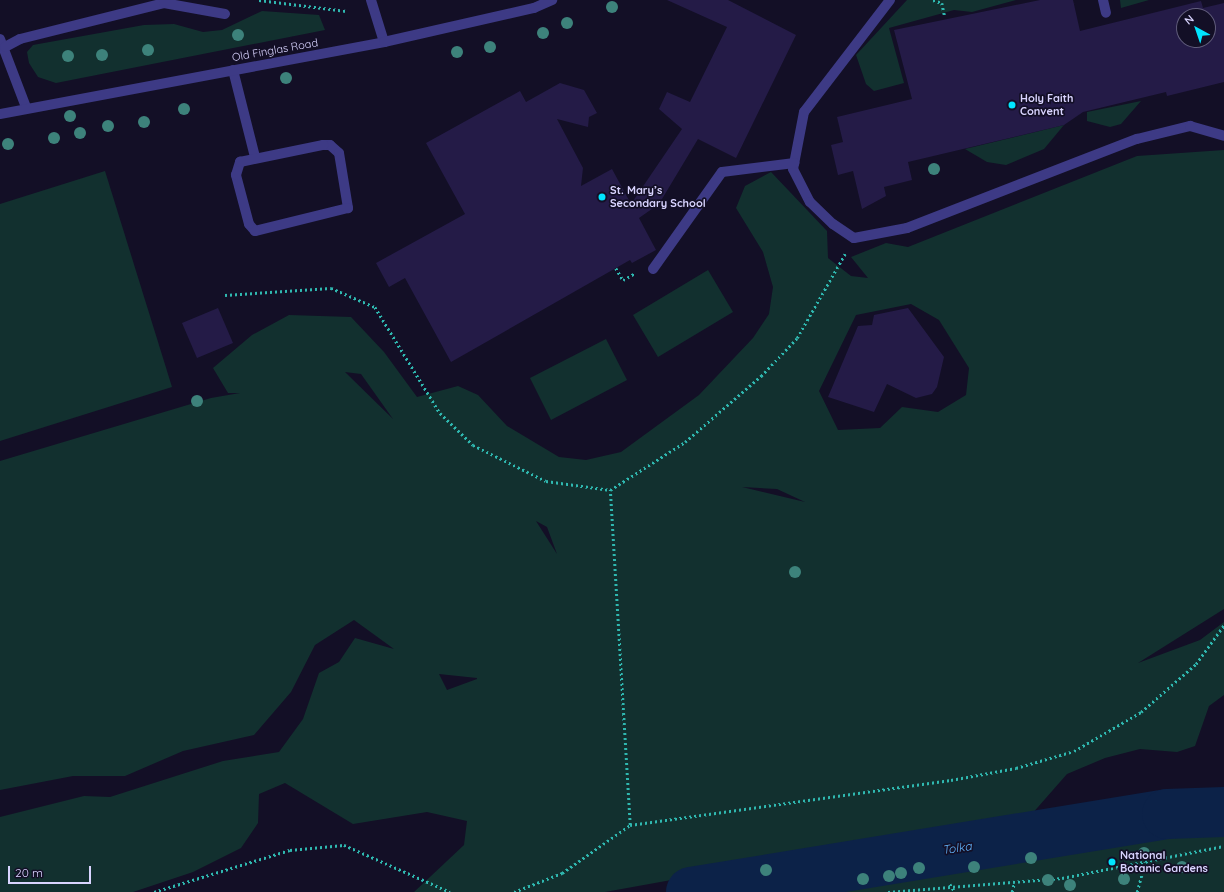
<!DOCTYPE html>
<meta charset="utf-8">
<style>
body{margin:0}
#map{position:relative;width:1224px;height:892px;overflow:hidden;background:#130f26;font-family:Quicksand,sans-serif}
div>[style]{position:absolute}
.green>*{inset:0;background:#12302f}
.river>*{height:50px;margin:-25px;padding:0 25px;transform-origin:25px;border-radius:25px;background:#0c2248}
.building>*{inset:0;background:#241b47}
.path>*{height:2.5px;margin-top:-1.25px;transform-origin:0;background:repeating-linear-gradient(90deg,#2fb8b0 0 2px,transparent 0 5px)}
.minor>*{height:10px;margin:-5px;padding:0 5px;transform-origin:5px;border-radius:5px;background:#3d3a85}
.trees>*{width:12px;height:12px;margin:-6px;border-radius:50%;background:#3d827b}
.dots>*{width:11px;height:11px;translate:-50% -50%;box-sizing:border-box;border:2px solid #130f26;border-radius:50%}
span{translate:-50% -50%;white-space:nowrap;text-align:center;line-height:1.15;-webkit-text-stroke:3.5px #130f26;paint-order:stroke}
.street-label{font-size:11px;color:#d9d4ff}
.poi-label{font-size:11px;color:#d9d4ff;font-weight:700}
.left{translate:0 -50%;text-align:left}
.water-label{font-size:12px;color:#62b6ff;font-style:italic}
.north{position:absolute;left:1176px;top:8px;width:40px;height:40px;box-sizing:border-box;background:#130f26;border:1px solid #625e7d;border-radius:50%;rotate:320deg;font-size:11px;font-weight:700;line-height:16px;text-align:center;color:#d9d4ff}
.north::after{content:'';display:block;margin:auto;width:14px;height:18px;background:#00e5ff;clip-path:polygon(50% 0,100% 100%,50% 72%,0 100%)}
.scale{position:absolute;left:8px;top:866px;width:83px;height:18px;box-sizing:border-box;border:2px solid #d9d4ff;border-top:0;padding-left:5px;font-size:12px;line-height:14px;white-space:nowrap;color:#d9d4ff;-webkit-text-stroke:3px #130f26;paint-order:stroke}
</style>
<div id="map">
<div class="green">
<i style="clip-path:polygon(907px 0,1016px 0,972px 12px,954px 10px,889px 28px,904px 83px,874px 91px,866px 84px,856px 55px)"></i>
<i style="clip-path:polygon(1120px 0,1149px 0,1121px 8px)"></i>
<i style="clip-path:polygon(262px 11px,319px 15px,325px 30px,56px 83px,38px 77px,29px 63px,27px 52px,33px 45px,144px 25px,174px 24px,203px 32px,222px 30px)"></i>
<i style="clip-path:polygon(1141px 101px,1121px 124px,1110px 127px,1087px 121px,1087px 112px)"></i>
<i style="clip-path:polygon(1064px 125px,1044px 149px,1006px 165px,987px 162px,965px 149px)"></i>
<i style="clip-path:polygon(evenodd,1224px 150px,1224px 609px,1138px 663px,1200px 640px,1224px 622px,1224px 695px,1209px 706px,1195px 746px,1177px 752px,1140px 749px,1105px 758px,1067px 774px,1031px 815px,605px 892px,414px 892px,464px 845px,467px 821px,427px 812px,353px 824px,285px 783px,259px 794px,258px 823px,241px 848px,193px 872px,133px 892px,0 892px,0 817px,84px 796px,110px 797px,223px 761px,279px 752px,303px 719px,319px 673px,339px 662px,355px 638px,394px 649px,354px 620px,315px 645px,291px 692px,254px 735px,183px 751px,125px 776px,73px 776px,0 790px,0 461px,211px 398px,240px 393px,228px 393px,213px 368px,252px 335px,289px 315px,351px 317px,384px 352px,417px 397px,458px 386px,478px 395px,507px 426px,559px 457px,586px 460px,621px 452px,699px 395px,753px 338px,769px 314px,773px 287px,763px 252px,736px 208px,745px 186px,771px 172px,827px 231px,828px 258px,851px 276px,868px 278px,851px 257px,886px 243px,908px 247px,1137px 156px,1224px 150px,911px 304px,939px 320px,969px 368px,966px 395px,938px 412px,902px 407px,880px 428px,838px 430px,819px 391px,856px 315px,911px 304px,1224px 150px,345px 372px,361px 374px,393px 419px,345px 372px,1224px 150px,742px 487px,777px 489px,805px 502px,742px 487px,1224px 150px,536px 521px,547px 527px,557px 554px,536px 521px,1224px 150px,439px 674px,477px 678px,477px 679px,447px 690px,439px 674px)"></i>
<i style="clip-path:polygon(105px 171px,172px 387px,0 441px,0 204px)"></i>
<i style="clip-path:polygon(708px 270px,733px 312px,658px 357px,633px 315px)"></i>
<i style="clip-path:polygon(606px 339px,627px 380px,551px 420px,530px 378px)"></i>
<i style="clip-path:polygon(1224px 828px,1224px 892px,835px 892px,1165px 831px)"></i>
</div>
<div class="river">
<i style="left:691px;top:892px;width:482px;rotate:-9.3deg"></i>
<i style="left:1167px;top:814px;width:57px;rotate:-2deg"></i>
</div>
<div class="building">
<i style="clip-path:polygon(667px 0,728px 0,796px 35px,736px 158px,698px 139px,659px 204px,639px 218px,656px 250px,632px 263px,630px 260px,451px 362px,405px 278px,389px 287px,376px 263px,465px 214px,426px 143px,520px 91px,526px 102px,560px 83px,584px 90px,597px 113px,589px 117px,588px 127px,557px 119px,583px 168px,581px 186px,612px 169px,631px 204px,682px 129px,659px 109px,667px 92px,690px 102px,727px 27px)"></i>
<i style="clip-path:polygon(evenodd,1040px 0,1073px 0,1080px 31px,1201px 1px,1203px 8px,1224px 3px,1224px 82px,1167px 96px,1166px 92px,1083px 112px,1064px 125px,908px 162px,912px 180px,884px 187px,886px 196px,862px 209px,853px 171px,838px 175px,831px 145px,843px 142px,837px 117px,912px 99px,894px 30px,1040px 0,1184px 16px,1208px 16px,1208px 40px,1184px 40px,1184px 16px)"></i>
<i style="clip-path:polygon(218px 308px,233px 343px,197px 358px,182px 323px)"></i>
<i style="clip-path:polygon(908px 308px,944px 357px,937px 387px,932px 394px,916px 398px,887px 384px,874px 412px,828px 397px,858px 326px,872px 325px,874px 315px)"></i>
</div>
<div class="path">
<i style="left:259px;top:0;width:88px;rotate:7.2deg"></i>
<i style="left:933px;top:0;width:9px;rotate:18deg"></i>
<i style="left:942px;top:3px;width:14px;rotate:78deg"></i>
<i style="left:616px;top:268px;width:14px;rotate:60deg"></i>
<i style="left:623px;top:280px;width:14px;rotate:-30deg"></i>
<i style="left:225px;top:295px;width:106px;rotate:-3.8deg"></i>
<i style="left:331px;top:288px;width:48px;rotate:23.4deg"></i>
<i style="left:375px;top:307px;width:124px;rotate:58.5deg"></i>
<i style="left:440px;top:413px;width:46px;rotate:44.1deg"></i>
<i style="left:473px;top:445px;width:81px;rotate:26.3deg"></i>
<i style="left:546px;top:481px;width:65px;rotate:8deg"></i>
<i style="left:630px;top:825px;width:336px;rotate:-93.4deg"></i>
<i style="left:610px;top:490px;width:89px;rotate:-32.6deg"></i>
<i style="left:685px;top:442px;width:101px;rotate:-41deg"></i>
<i style="left:761px;top:376px;width:52px;rotate:-46.5deg"></i>
<i style="left:797px;top:338px;width:97px;rotate:-60.3deg"></i>
<i style="left:950px;top:884px;width:9px;rotate:58deg"></i>
<i style="left:154px;top:892px;width:142px;rotate:-17.2deg"></i>
<i style="left:290px;top:850px;width:54px;rotate:-5.3deg"></i>
<i style="left:344px;top:845px;width:116px;rotate:23.9deg"></i>
<i style="left:514px;top:892px;width:52px;rotate:-21.6deg"></i>
<i style="left:562px;top:873px;width:83px;rotate:-35.2deg"></i>
<i style="left:630px;top:825px;width:324px;rotate:-8deg"></i>
<i style="left:951px;top:780px;width:66px;rotate:-10.5deg"></i>
<i style="left:1016px;top:768px;width:60px;rotate:-16.3deg"></i>
<i style="left:1074px;top:751px;width:78px;rotate:-30.2deg"></i>
<i style="left:1141px;top:712px;width:73px;rotate:-41.1deg"></i>
<i style="left:1196px;top:664px;width:48px;rotate:-54.3deg"></i>
<i style="left:888px;top:892px;width:175px;rotate:-4.6deg"></i>
<i style="left:1062px;top:878px;width:165px;rotate:-11.2deg"></i>
<i style="left:1012px;top:892px;width:9px;rotate:-77deg"></i>
<i style="left:1137px;top:892px;width:31px;rotate:-75deg"></i>
</div>
<div class="minor">
<i style="left:371px;top:0;width:44px;rotate:72.8deg"></i>
<i style="left:890px;top:0;width:141px;rotate:127.5deg"></i>
<i style="left:804px;top:112px;width:58px;rotate:100.9deg"></i>
<i style="left:793px;top:169px;width:37px;rotate:63deg"></i>
<i style="left:810px;top:202px;width:32px;rotate:44deg"></i>
<i style="left:833px;top:224px;width:25px;rotate:34deg"></i>
<i style="left:854px;top:238px;width:54px;rotate:-10.7deg"></i>
<i style="left:907px;top:228px;width:247px;rotate:-21.2deg"></i>
<i style="left:1137px;top:139px;width:55px;rotate:-13.8deg"></i>
<i style="left:1190px;top:126px;width:35px;rotate:16deg"></i>
<i style="left:1103px;top:0;width:13px;rotate:77deg"></i>
<i style="left:0;top:39px;width:73px;rotate:69.1deg"></i>
<i style="left:5px;top:47px;width:17px;rotate:-28deg"></i>
<i style="left:20px;top:39px;width:148px;rotate:-14deg"></i>
<i style="left:164px;top:3px;width:62px;rotate:10.2deg"></i>
<i style="left:233px;top:70px;width:90px;rotate:75.8deg"></i>
<i style="left:0;top:114px;width:391px;rotate:-10.6deg"></i>
<i style="left:384px;top:42px;width:154px;rotate:-12.8deg"></i>
<i style="left:534px;top:8px;width:20px;rotate:-24deg"></i>
<i style="left:323px;top:145px;width:7px"></i>
<i style="left:330px;top:145px;width:12px;rotate:42deg"></i>
<i style="left:339px;top:153px;width:56px;rotate:80.7deg"></i>
<i style="left:348px;top:208px;width:96px;rotate:166.1deg"></i>
<i style="left:255px;top:231px;width:9px;rotate:-131deg"></i>
<i style="left:249px;top:224px;width:51px;rotate:-104.9deg"></i>
<i style="left:236px;top:175px;width:14px;rotate:-73deg"></i>
<i style="left:240px;top:162px;width:85px;rotate:-11.6deg"></i>
<i style="left:653px;top:269px;width:119px;rotate:-54.6deg"></i>
<i style="left:722px;top:172px;width:73px;rotate:-7.1deg"></i>
</div>
<div class="trees">
<i style="left:612px;top:7px"></i>
<i style="left:567px;top:23px"></i>
<i style="left:543px;top:33px"></i>
<i style="left:238px;top:35px"></i>
<i style="left:490px;top:47px"></i>
<i style="left:148px;top:50px"></i>
<i style="left:457px;top:52px"></i>
<i style="left:102px;top:55px"></i>
<i style="left:68px;top:56px"></i>
<i style="left:286px;top:78px"></i>
<i style="left:184px;top:109px"></i>
<i style="left:70px;top:116px"></i>
<i style="left:144px;top:122px"></i>
<i style="left:108px;top:126px"></i>
<i style="left:80px;top:133px"></i>
<i style="left:54px;top:138px"></i>
<i style="left:8px;top:144px"></i>
<i style="left:934px;top:169px"></i>
<i style="left:197px;top:401px"></i>
<i style="left:795px;top:572px"></i>
<i style="left:1144px;top:853px"></i>
<i style="left:1031px;top:858px"></i>
<i style="left:974px;top:867px"></i>
<i style="left:1182px;top:867px"></i>
<i style="left:919px;top:868px"></i>
<i style="left:766px;top:870px"></i>
<i style="left:901px;top:873px"></i>
<i style="left:889px;top:876px"></i>
<i style="left:863px;top:879px"></i>
<i style="left:1124px;top:879px"></i>
<i style="left:1048px;top:880px"></i>
<i style="left:1070px;top:885px"></i>
</div>
<div class="dots">
<i style="left:1012px;top:105px;background:#00e5ff"></i>
<i style="left:602px;top:197px;background:#00e5ff"></i>
<i style="left:1112px;top:862px;background:#00e5ff"></i>
</div>
<div class="street-label">
<span style="left:275px;top:50px;rotate:-10deg">Old Finglas Road</span>
</div>
<div class="poi-label">
<span class="left" style="left:1020px;top:105px">Holy Faith<br>Convent</span>
<span class="left" style="left:610px;top:197px">St. Mary’s<br>Secondary School</span>
<span class="left" style="left:1120px;top:862px">National<br>Botanic Gardens</span>
</div>
<div class="water-label">
<span style="left:957px;top:848px;rotate:-9deg">Tolka</span>
</div>
<div class="north">N</div>
<div class="scale">20 m</div>
</div>
